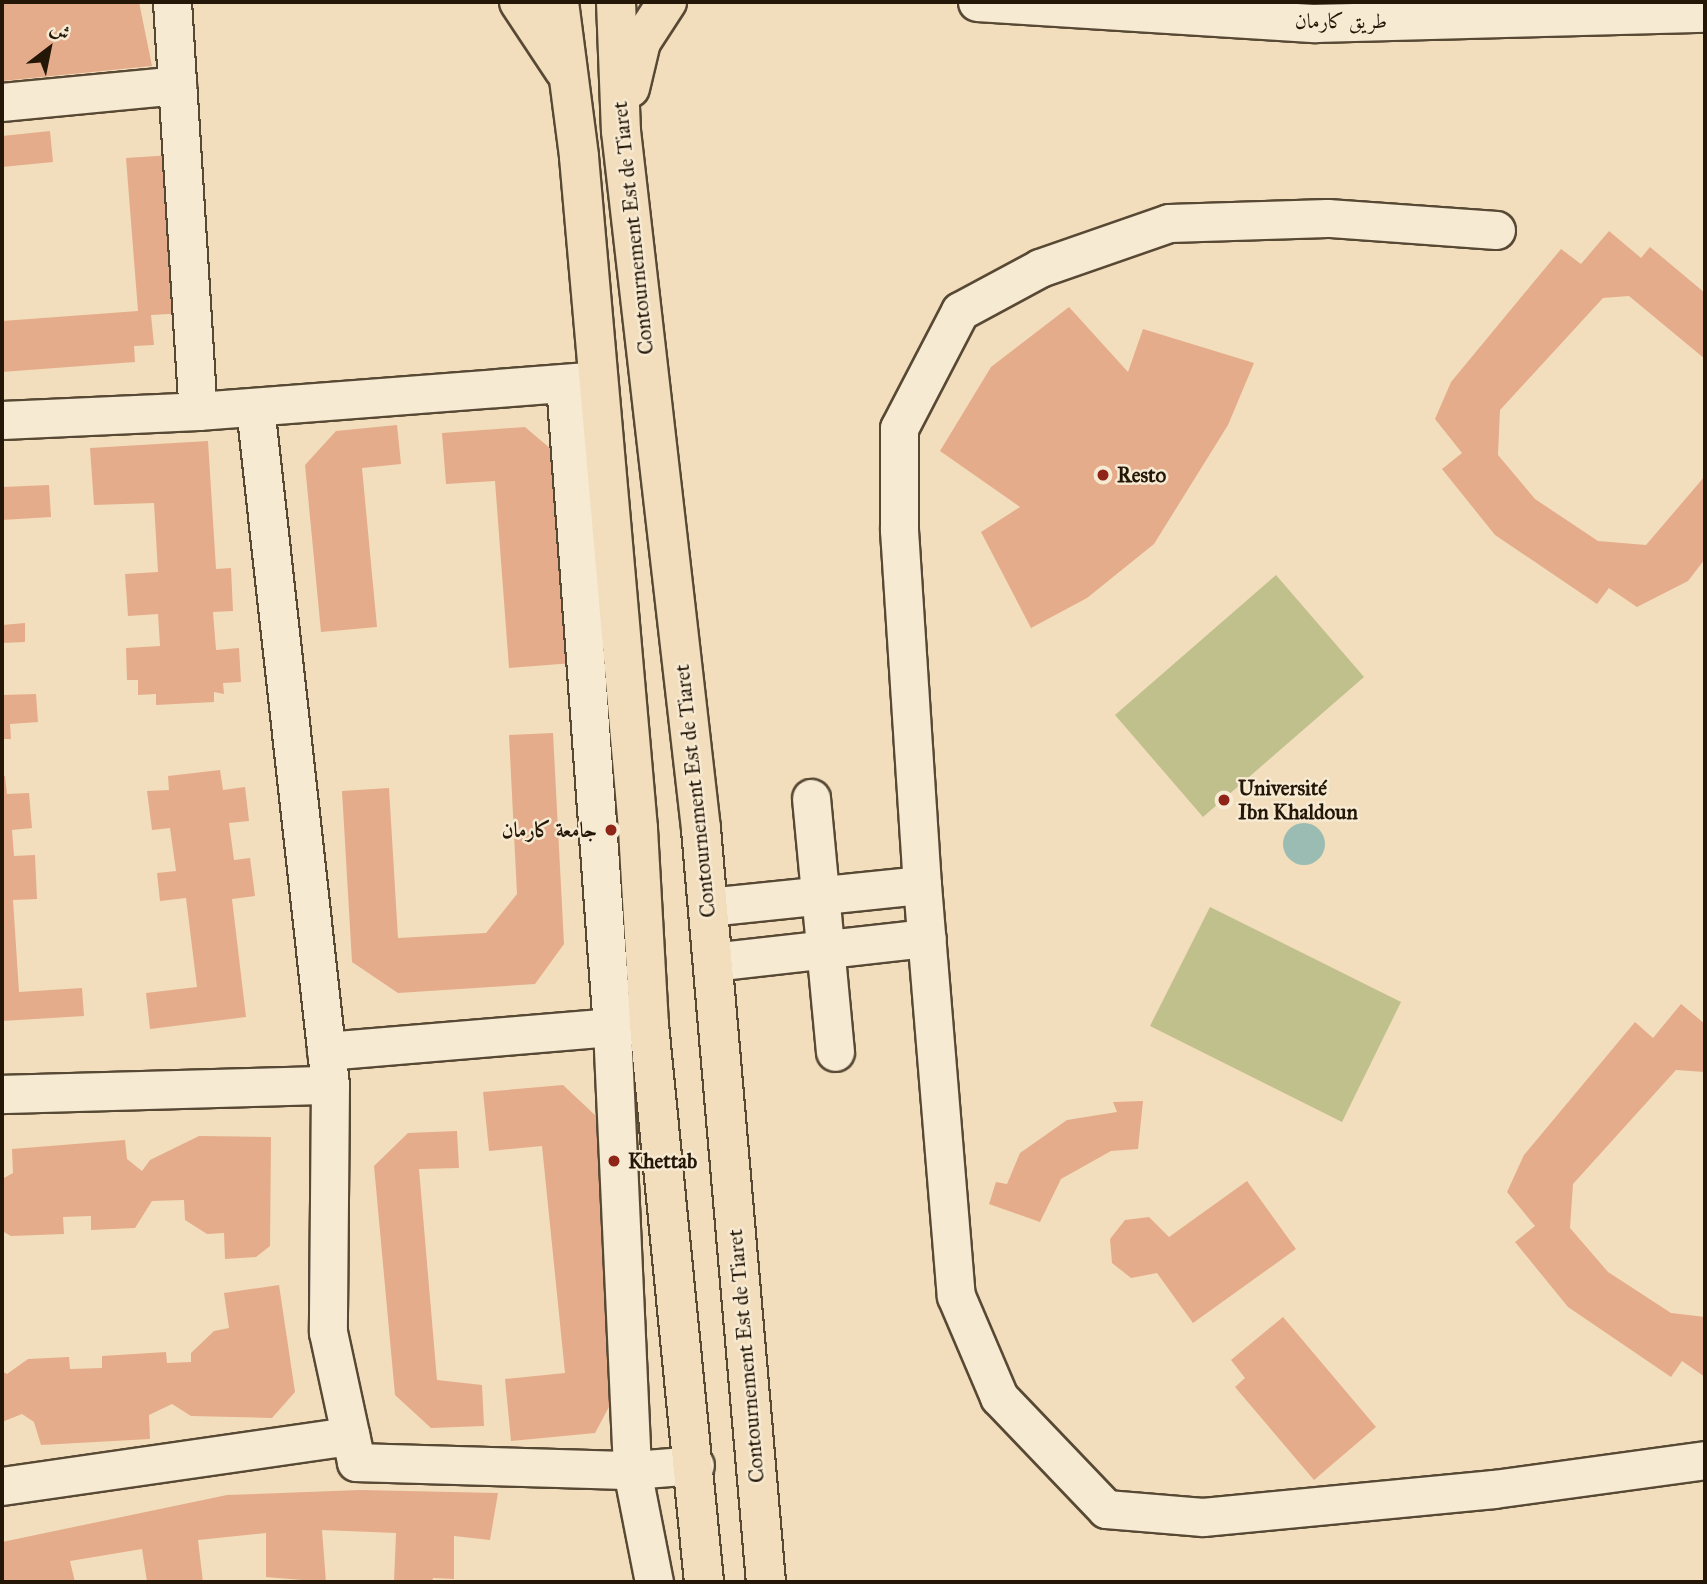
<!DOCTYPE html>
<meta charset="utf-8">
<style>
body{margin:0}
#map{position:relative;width:1707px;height:1584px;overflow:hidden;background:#f2debc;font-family:"IM FELL Great Primer",Amiri,serif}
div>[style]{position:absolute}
.green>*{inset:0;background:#c0c08d}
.water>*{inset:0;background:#9bbcb2}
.round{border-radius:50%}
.building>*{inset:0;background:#e5ac8b}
.roads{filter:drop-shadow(2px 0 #584935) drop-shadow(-2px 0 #584935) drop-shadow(0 2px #584935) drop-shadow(0 -2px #584935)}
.minor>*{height:37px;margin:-18.5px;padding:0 18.5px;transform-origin:18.5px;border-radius:18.5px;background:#f7ead3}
.highway>*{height:38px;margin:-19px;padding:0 19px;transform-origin:19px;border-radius:19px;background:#f2debc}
.dots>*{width:19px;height:19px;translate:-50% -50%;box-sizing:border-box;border:4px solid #f7ead3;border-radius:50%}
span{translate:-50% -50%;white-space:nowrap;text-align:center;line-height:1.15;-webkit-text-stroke:5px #f7ead3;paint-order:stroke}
.street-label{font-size:21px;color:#251708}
.poi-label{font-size:21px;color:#251708;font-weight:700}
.left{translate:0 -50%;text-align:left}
.right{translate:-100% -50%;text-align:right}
.frame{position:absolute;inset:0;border:4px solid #251708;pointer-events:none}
.north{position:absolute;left:14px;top:14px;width:70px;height:70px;-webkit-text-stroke:5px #f7ead3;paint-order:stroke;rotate:32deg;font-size:19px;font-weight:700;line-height:28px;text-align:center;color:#251708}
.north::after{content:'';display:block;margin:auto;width:24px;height:32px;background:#251708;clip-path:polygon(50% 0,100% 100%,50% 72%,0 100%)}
</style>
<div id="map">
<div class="green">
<i style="clip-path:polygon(1276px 575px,1364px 677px,1203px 817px,1115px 715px)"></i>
<i style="clip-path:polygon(1210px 907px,1401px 1002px,1342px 1122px,1150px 1026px)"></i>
</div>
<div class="water">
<i class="round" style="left:1283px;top:823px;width:42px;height:42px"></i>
</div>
<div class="building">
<i style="clip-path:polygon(2px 2px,139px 2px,152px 66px,2px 81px)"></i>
<i style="clip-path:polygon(50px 131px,53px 162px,2px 167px,2px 136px)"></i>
<i style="clip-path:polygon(172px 155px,185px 313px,151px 315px,154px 345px,134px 346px,135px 362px,2px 372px,2px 321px,138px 311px,126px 158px)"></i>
<i style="clip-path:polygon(1609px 231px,1641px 258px,1650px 247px,1705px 293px,1705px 359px,1629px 296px,1603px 298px,1500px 410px,1498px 455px,1535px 499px,1598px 541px,1646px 545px,1705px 476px,1705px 559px,1688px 581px,1637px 607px,1609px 588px,1597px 604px,1495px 535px,1442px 469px,1462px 453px,1435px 419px,1451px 382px,1561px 249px,1581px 264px)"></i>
<i style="clip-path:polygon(1069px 307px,1128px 372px,1143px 329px,1254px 363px,1228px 425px,1154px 544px,1087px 598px,1031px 628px,981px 532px,1020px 507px,940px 451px,991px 367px)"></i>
<i style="clip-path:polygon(397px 425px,401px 464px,362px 468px,377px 627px,321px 632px,305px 465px,336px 431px)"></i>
<i style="clip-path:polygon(525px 427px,558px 455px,573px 663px,509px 668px,495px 481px,446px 484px,442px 433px)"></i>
<i style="clip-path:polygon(208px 441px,216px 569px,231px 568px,233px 611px,213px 612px,216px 650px,239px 648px,241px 682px,223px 683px,224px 694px,214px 692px,214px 702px,156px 705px,156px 694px,138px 695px,138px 680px,127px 680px,126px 648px,160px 646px,158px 614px,128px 616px,125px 574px,158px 572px,154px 503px,94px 505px,90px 448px)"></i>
<i style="clip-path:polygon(49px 485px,51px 517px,2px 520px,2px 487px)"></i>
<i style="clip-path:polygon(25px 623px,25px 642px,2px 643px,2px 625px)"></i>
<i style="clip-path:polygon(36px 694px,38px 722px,10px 724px,11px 739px,2px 739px,2px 695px)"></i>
<i style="clip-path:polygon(553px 733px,564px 944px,535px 984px,398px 993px,352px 962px,342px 791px,389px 788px,398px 938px,486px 933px,517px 894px,509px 735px)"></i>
<i style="clip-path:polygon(220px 770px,223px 790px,245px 787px,249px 821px,229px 823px,234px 860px,250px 858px,255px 896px,232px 899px,246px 1017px,150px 1029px,146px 993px,197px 987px,186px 898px,160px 901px,157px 873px,176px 871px,170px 828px,152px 830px,147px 791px,169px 790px,168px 776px)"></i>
<i style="clip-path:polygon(2px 776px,5px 776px,7px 794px,29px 793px,32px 828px,12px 830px,14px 856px,35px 855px,37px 899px,13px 900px,19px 992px,82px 988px,84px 1016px,2px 1021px)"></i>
<i style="clip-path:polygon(1681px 1004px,1705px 1024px,1705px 1072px,1676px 1070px,1573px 1184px,1570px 1228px,1608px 1272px,1671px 1313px,1705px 1317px,1705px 1377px,1682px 1361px,1671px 1377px,1568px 1307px,1515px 1242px,1535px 1226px,1507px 1192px,1524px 1155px,1635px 1022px,1653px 1038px)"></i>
<i style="clip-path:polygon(563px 1085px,596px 1116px,617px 1392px,595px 1433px,511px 1441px,505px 1379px,565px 1373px,542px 1146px,489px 1151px,483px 1092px)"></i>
<i style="clip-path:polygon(1143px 1101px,1138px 1149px,1111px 1151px,1061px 1179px,1040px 1222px,989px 1204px,996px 1182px,1007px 1184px,1020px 1153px,1067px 1120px,1117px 1112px,1113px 1102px)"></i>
<i style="clip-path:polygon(457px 1131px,459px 1168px,419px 1169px,437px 1380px,482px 1385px,484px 1426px,431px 1428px,395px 1395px,374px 1166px,408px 1133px)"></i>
<i style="clip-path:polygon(199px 1136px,271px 1137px,270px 1246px,256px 1257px,225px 1259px,224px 1233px,207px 1234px,185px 1220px,184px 1200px,152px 1201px,135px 1228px,91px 1230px,91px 1216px,63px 1217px,64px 1234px,11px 1236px,2px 1231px,2px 1179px,13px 1173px,12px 1149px,125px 1140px,127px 1159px,142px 1171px,150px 1160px)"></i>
<i style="clip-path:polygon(1247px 1181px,1296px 1249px,1193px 1323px,1157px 1273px,1131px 1278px,1112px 1263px,1110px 1239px,1125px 1220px,1149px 1217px,1169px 1237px)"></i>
<i style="clip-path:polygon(279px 1285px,295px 1392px,272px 1418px,191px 1416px,172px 1404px,149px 1415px,150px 1439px,41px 1445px,34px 1422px,22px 1414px,2px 1422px,2px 1371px,7px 1374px,28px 1359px,69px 1357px,70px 1369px,102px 1368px,102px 1356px,166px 1352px,167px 1363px,191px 1362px,191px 1353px,214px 1331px,229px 1328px,224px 1293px)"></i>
<i style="clip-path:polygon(1283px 1317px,1376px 1427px,1314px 1480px,1235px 1387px,1245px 1378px,1231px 1360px)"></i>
<i style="clip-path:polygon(360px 1490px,498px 1493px,490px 1540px,454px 1536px,454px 1579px,433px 1578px,432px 1582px,394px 1582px,396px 1533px,322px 1530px,326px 1582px,266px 1577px,266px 1533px,198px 1540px,203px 1582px,147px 1582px,142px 1549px,70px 1561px,75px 1582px,2px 1581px,2px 1542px,227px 1495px)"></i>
</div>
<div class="roads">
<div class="minor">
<i style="left:172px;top:2px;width:410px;rotate:86.4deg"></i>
<i style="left:977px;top:2px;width:339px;rotate:3.6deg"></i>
<i style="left:1315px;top:23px;width:390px;rotate:-1.5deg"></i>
<i style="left:2px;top:102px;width:176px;rotate:-5.5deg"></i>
<i style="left:1496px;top:230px;width:169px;rotate:-175.9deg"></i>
<i style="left:1327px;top:218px;width:158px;rotate:178.2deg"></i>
<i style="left:1169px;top:223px;width:137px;rotate:160.8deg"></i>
<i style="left:1040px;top:268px;width:91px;rotate:151.7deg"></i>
<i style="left:960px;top:311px;width:132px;rotate:117.5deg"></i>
<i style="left:899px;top:428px;width:102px;rotate:90deg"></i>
<i style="left:899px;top:530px;width:356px;rotate:86.3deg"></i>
<i style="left:922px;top:885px;width:412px;rotate:85.3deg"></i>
<i style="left:956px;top:1296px;width:110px;rotate:66.9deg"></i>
<i style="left:999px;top:1397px;width:155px;rotate:46.3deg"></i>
<i style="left:1106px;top:1509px;width:97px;rotate:4.7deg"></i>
<i style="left:1203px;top:1517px;width:292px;rotate:-5.5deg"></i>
<i style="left:1494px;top:1489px;width:213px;rotate:-7.8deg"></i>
<i style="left:565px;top:383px;width:647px;rotate:85.83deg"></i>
<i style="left:612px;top:1028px;width:442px;rotate:87.4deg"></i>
<i style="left:632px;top:1470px;width:63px;rotate:-4.5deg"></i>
<i style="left:2px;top:420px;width:196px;rotate:-2.6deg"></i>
<i style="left:198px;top:411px;width:394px;rotate:-4.4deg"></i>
<i style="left:811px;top:798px;width:255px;rotate:84.6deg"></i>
<i style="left:708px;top:907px;width:215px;rotate:-5.9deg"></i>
<i style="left:712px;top:962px;width:216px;rotate:-6.4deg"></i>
<i style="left:326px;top:1051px;width:312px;rotate:-4.8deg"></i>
<i style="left:330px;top:1085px;width:247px;rotate:90.5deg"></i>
<i style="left:328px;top:1332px;width:133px;rotate:77.8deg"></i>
<i style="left:356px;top:1462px;width:276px;rotate:1.7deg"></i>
<i style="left:632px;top:1470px;width:114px;rotate:78.9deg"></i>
<i style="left:2px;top:1094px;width:328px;rotate:-1.6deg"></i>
<i style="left:330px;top:1085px;width:682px;rotate:-96.31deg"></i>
<i style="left:2px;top:1486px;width:352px;rotate:-8.2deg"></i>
</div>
<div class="highway">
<i style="left:519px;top:2px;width:82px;rotate:56.5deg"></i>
<i style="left:559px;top:2px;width:156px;rotate:82.6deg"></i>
<i style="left:579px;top:157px;width:675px;rotate:84.98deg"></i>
<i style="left:638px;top:829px;width:196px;rotate:86.8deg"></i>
<i style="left:649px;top:1025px;width:560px;rotate:84.36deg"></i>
<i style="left:616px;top:2px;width:129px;rotate:87.8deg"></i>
<i style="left:621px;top:131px;width:703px;rotate:83.46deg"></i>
<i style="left:701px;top:829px;width:756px;rotate:85.07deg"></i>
<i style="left:630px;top:88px;width:47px;rotate:-76.6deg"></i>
<i style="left:641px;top:42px;width:48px;rotate:-57deg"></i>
</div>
</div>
<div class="dots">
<i style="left:1103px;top:475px;background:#8f2418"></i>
<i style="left:1224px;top:800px;background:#8f2418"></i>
<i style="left:611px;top:830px;background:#8f2418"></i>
<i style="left:614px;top:1161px;background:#8f2418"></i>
</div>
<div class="street-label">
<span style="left:1341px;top:21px">طريق كارمان</span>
<span style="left:633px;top:228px;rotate:-96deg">Contournement Est de Tiaret</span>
<span style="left:695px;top:791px;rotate:-96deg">Contournement Est de Tiaret</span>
<span style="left:746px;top:1356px;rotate:-95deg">Contournement Est de Tiaret</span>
</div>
<div class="poi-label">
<span class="left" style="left:1117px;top:475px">Resto</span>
<span class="left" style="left:1238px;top:800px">Université<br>Ibn Khaldoun</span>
<span class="right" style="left:597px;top:830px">جامعة كارمان</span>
<span class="left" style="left:628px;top:1161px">Khettab</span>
</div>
<div class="frame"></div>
<div class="north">ش</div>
</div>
